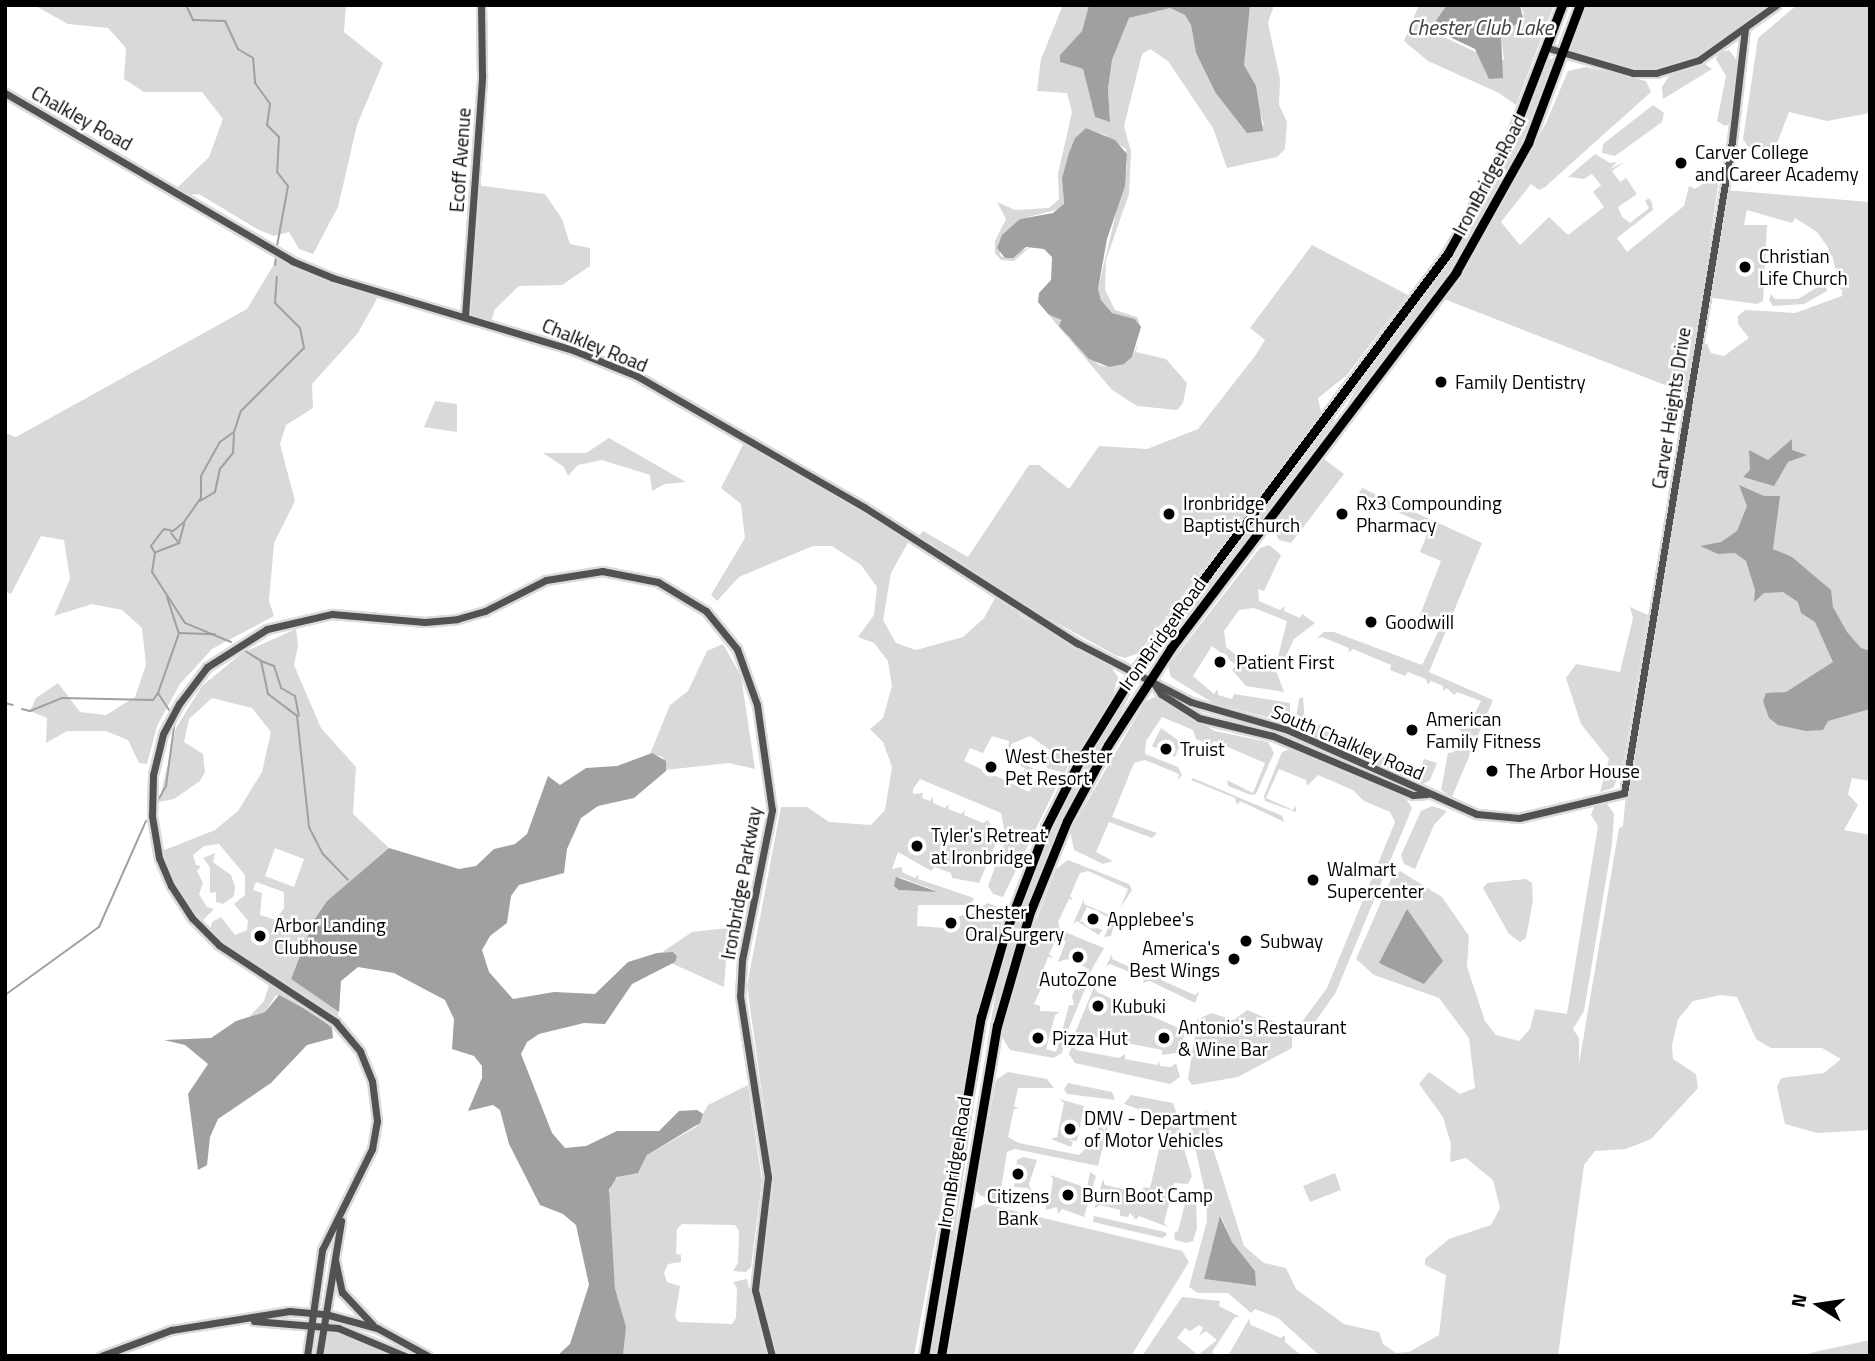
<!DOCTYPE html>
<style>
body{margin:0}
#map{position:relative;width:1875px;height:1361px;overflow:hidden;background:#fff;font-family:"Titillium Web",sans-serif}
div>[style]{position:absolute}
.green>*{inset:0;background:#d9d9d9}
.water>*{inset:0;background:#a0a0a0}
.stream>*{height:2px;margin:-1px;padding:0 1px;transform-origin:1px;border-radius:1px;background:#a0a0a0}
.roads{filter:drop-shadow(2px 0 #dbdbdb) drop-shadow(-2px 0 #dbdbdb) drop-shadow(0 2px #dbdbdb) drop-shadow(0 -2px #dbdbdb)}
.tertiary>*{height:7px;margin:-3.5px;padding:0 3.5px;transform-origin:3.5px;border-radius:3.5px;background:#525252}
.primary>*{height:9px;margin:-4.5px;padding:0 4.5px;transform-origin:4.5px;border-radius:4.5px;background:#000}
.dots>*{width:19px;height:19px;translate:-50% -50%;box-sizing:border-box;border:4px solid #fff;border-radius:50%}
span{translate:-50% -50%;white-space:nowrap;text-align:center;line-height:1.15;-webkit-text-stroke:5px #fff;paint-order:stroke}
.street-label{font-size:19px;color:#000}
.poi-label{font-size:19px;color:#000}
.left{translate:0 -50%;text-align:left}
.right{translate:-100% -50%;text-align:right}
.water-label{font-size:21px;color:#414141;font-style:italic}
.frame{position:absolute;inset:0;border:7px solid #000;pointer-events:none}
.north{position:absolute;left:1784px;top:1270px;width:70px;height:70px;-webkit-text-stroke:5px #fff;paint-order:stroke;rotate:282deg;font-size:19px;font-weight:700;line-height:28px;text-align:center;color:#000}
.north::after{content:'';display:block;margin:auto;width:24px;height:32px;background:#000;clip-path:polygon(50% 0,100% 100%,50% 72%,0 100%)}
</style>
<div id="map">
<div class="green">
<i style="clip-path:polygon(34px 5px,346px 5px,344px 32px,383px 63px,357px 125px,338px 207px,313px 254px,299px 249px,289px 232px,274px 236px,259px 230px,199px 194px,188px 195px,177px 188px,209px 157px,223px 119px,202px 92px,144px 92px,124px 79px,126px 48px,108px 28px,68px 24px)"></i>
<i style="clip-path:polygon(1063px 5px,1089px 5px,1082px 31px,1060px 55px,1060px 62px,1083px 69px,1095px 117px,1110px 121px,1108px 89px,1112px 60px,1129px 18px,1170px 8px,1185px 15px,1191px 25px,1196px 53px,1215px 92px,1235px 113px,1264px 125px,1244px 66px,1243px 49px,1250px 5px,1274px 5px,1268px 23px,1280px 79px,1279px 105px,1287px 122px,1285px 149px,1277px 157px,1227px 168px,1213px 128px,1168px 61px,1150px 49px,1142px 54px,1124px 126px,1131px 152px,1129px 194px,1106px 260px,1105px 290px,1115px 310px,1137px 317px,1141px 327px,1135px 319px,1112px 313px,1101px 300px,1098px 289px,1127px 167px,1126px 149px,1105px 135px,1086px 128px,1075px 138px,1062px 178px,1064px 204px,1060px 209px,1020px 219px,999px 242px,1000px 255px,1005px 258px,1030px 247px,1014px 261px,1001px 260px,995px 253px,995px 241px,1006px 219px,997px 202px,1015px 210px,1049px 208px,1059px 199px,1058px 174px,1072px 112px,1067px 93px,1037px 91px,1041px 59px)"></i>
<i style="clip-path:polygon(1419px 5px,1447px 5px,1444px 37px,1480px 54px,1504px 60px,1501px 35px,1524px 14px,1520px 5px,1554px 5px,1516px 105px,1499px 93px,1428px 61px,1404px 41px)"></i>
<i style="clip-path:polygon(1581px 5px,1775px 5px,1698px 59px,1656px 72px,1635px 72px,1566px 53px)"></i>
<i style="clip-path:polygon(1797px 5px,1870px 5px,1870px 113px,1827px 121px,1789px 112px,1774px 151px,1748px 147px,1743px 139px,1758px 38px)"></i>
<i style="clip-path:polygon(1729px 50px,1738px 62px,1731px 123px,1725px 126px,1717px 121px,1726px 76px,1716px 59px,1719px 52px)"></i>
<i style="clip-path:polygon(1554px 58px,1542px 101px,1477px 230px,1434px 297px,1352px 404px,1346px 407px,1373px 359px,1438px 273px,1506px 154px,1547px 60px)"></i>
<i style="clip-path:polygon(1704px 63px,1712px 69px,1663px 99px,1662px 87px,1669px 76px)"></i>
<i style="clip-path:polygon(1586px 67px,1646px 81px,1651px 92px,1545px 187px,1539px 190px,1531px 184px,1501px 222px,1520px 245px,1549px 217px,1568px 235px,1604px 207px,1593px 192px,1601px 185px,1592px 174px,1584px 179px,1568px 177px,1595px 154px,1610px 163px,1617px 162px,1610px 169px,1624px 162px,1612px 171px,1620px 182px,1626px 178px,1637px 194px,1618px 207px,1622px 217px,1630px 223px,1649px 208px,1645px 201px,1649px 198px,1652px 203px,1653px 210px,1617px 238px,1627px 252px,1684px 206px,1689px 186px,1695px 189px,1720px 172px,1688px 394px,1444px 299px,1546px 123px,1568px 71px)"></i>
<i style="clip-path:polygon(1653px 105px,1664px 113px,1662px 122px,1615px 156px,1602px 153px,1603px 144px)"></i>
<i style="clip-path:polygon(476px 185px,545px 194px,562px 219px,570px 244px,590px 248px,590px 266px,562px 285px,519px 286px,495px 309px,491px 321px,473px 316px,468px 308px)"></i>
<i style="clip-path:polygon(evenodd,1725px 190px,1870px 202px,1870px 781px,1852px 778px,1848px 794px,1858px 805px,1844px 830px,1870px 835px,1870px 1130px,1817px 1133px,1785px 1124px,1777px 1087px,1781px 1078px,1824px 1073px,1841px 1059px,1822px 1048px,1771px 1048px,1756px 1039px,1737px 997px,1721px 995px,1693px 1001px,1678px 1019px,1672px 1045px,1673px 1059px,1696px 1074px,1698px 1088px,1651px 1139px,1626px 1149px,1595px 1151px,1584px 1165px,1558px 1356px,1320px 1356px,1278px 1318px,1255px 1309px,1251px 1313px,1228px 1293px,1198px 1293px,1189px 1287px,1207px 1221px,1206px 1197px,1191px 1129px,1207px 1110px,1210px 1139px,1244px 1246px,1264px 1263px,1286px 1268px,1296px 1289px,1344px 1324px,1379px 1332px,1383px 1344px,1396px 1353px,1409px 1352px,1439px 1335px,1446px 1275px,1425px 1265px,1425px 1259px,1449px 1239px,1491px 1225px,1500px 1208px,1493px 1180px,1466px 1158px,1450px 1162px,1451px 1144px,1443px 1117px,1419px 1084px,1429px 1072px,1460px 1094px,1475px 1088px,1469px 1038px,1439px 998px,1374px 975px,1356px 959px,1392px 877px,1400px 871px,1442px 897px,1469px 936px,1467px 967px,1485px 1021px,1496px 1035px,1519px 1041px,1530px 1029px,1535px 1009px,1567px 1014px,1598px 826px,1591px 815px,1596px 801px,1606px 802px,1614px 814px,1612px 844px,1584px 1011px,1573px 1029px,1579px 1038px,1579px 1064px,1619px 828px,1623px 826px,1628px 772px,1700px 345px,1707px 344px,1711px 353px,1724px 356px,1749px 338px,1738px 324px,1738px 316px,1745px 310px,1795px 313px,1842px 296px,1842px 290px,1834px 285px,1839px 283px,1832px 255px,1827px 256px,1829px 249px,1817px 232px,1795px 218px,1792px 223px,1747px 210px,1744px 225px,1767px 225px,1763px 301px,1757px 304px,1713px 298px,1710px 280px,1725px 190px,1221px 1216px,1232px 1242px,1255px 1271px,1255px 1286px,1204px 1279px,1221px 1216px)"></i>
<i style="clip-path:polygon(1312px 245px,1408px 295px,1347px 375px,1318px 398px,1321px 412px,1313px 424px,1139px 653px,1125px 658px,1115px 655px,992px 587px,918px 537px,923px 531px,968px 557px,1029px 465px,1039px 465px,1069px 489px,1099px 446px,1147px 449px,1198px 429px,1255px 356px,1265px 340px,1250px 328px)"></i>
<i style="clip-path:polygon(279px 256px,379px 295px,358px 333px,312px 384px,313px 408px,286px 425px,280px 444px,295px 501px,274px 543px,269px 601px,274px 616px,212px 649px,180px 684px,157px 726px,147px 764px,139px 763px,128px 740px,106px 731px,67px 731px,46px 743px,47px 718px,30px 711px,36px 698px,58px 683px,80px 712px,106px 715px,135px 697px,146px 665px,142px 628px,122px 610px,92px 604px,54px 616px,70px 579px,64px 540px,41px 536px,11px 594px,5px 591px,5px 433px,16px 437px,247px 309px)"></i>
<i style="clip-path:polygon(1826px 282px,1827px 291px,1804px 304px,1773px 306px,1769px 300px,1771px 294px,1775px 299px,1798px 299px)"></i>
<i style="clip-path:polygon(1048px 314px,1057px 316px,1068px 337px,1099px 365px,1109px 367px,1132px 357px,1138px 344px,1136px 352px,1166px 359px,1187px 383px,1183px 403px,1177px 410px,1137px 406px,1112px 390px)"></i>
<i style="clip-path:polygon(435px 401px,457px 404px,457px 432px,424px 427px)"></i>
<i style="clip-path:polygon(1333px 414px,1335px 420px,1272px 509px,1156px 662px,1219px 561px)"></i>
<i style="clip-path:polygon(609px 438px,686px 482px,665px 484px,652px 491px,650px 475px,602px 460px,578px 465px,568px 476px,564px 467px,543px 453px,586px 453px)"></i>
<i style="clip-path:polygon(evenodd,745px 441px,910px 539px,891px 573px,883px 620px,896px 643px,916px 650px,963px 637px,984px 618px,996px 596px,1023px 617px,1111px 667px,1118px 677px,1113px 696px,1064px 773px,1047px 768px,1044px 760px,1050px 750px,1030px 736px,1011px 744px,1014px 758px,1010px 764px,1006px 763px,1009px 741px,992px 736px,983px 753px,970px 748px,964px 761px,1017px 786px,1025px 768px,1015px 764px,1017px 760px,1034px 769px,1028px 770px,1020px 788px,1029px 792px,1040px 772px,1058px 783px,1003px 897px,993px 894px,988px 886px,1006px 838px,1001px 813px,920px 779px,913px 789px,913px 794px,923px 793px,922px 798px,930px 801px,933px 797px,933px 803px,945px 808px,949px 804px,948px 809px,961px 814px,965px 810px,964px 815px,983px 823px,988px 820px,998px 838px,979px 883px,952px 878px,951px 873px,935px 867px,931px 871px,898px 852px,892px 869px,902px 867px,902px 872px,915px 878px,919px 874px,918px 879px,974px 898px,968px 910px,967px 905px,918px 905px,917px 926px,957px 929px,959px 916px,976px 913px,987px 903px,1000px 908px,1003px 917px,967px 1065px,914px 1356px,777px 1356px,760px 1298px,774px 1180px,747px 986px,781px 807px,807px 807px,829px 822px,871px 825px,885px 810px,892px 767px,883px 742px,870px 729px,883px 718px,892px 686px,888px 661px,874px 643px,858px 637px,874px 615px,877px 587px,861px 565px,832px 546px,813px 546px,739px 577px,717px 601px,711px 595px,745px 538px,741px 504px,721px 488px,745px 441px,899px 877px,934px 890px,935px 892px,899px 890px,899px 877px)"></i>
<i style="clip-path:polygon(1324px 459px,1344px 474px,1291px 543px,1279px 540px,1274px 531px,1282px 513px)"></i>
<i style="clip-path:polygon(1362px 488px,1482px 543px,1429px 672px,1493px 700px,1452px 797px,1441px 790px,1448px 753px,1454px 752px,1462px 734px,1459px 729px,1468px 728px,1481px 701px,1457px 692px,1454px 695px,1447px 688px,1443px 691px,1443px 686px,1431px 681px,1428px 685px,1426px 679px,1408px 672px,1405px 676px,1390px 670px,1391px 665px,1353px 649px,1348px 653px,1349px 648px,1322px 637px,1316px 639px,1324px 632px,1334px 632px,1422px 665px,1441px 626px,1420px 615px,1441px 561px,1420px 552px,1428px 532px,1426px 525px,1380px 504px,1368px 504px,1359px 493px)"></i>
<i style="clip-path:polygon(1269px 545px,1281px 555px,1264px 591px,1258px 589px,1259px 601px,1280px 610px,1285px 606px,1284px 611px,1300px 618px,1302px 614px,1315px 623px,1294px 639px,1281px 667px,1277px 661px,1287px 621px,1254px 608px,1239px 610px,1224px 631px,1226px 647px,1240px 658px,1244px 654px,1250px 662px,1277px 673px,1284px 692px,1246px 686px,1232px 670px,1236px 665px,1212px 646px,1193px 676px,1214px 694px,1218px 689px,1218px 695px,1232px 699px,1234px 694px,1290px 703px,1290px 715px,1281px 721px,1213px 703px,1171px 677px,1168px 666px,1260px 548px)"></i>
<i style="clip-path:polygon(1630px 607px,1648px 615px,1623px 766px,1613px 788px,1600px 792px,1609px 759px,1581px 724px,1566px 678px,1576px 664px,1620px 672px,1633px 618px)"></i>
<i style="clip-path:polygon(evenodd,296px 629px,298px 646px,294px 665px,321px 728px,356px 767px,353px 814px,389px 848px,327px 901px,314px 920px,291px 979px,338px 1011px,338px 1024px,331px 1028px,276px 995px,265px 1012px,249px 1017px,264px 1001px,272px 976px,223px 945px,210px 931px,212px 922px,221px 917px,235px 935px,247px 930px,248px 921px,234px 904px,245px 895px,245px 875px,219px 844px,204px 846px,193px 855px,196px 865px,201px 866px,197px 871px,203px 883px,199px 894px,207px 907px,214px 909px,203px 920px,184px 900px,162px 851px,215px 830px,238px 811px,262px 772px,271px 732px,252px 708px,212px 698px,189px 719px,184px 742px,203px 754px,205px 772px,200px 781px,174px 799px,159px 802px,176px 728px,202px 686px,242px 653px,296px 629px,275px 848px,304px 859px,294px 887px,265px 876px,275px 848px,296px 629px,256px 882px,284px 892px,284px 908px,276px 920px,260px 915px,262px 893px,253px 890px,256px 882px)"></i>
<i style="clip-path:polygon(723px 644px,741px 676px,755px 769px,729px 763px,665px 770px,663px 757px,650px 754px,670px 705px,688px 691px,707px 651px)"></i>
<i style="clip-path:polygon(1135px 685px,1042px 869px,987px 1045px,1003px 951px,1042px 844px,1082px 761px)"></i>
<i style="clip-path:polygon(1154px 697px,1215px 731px,1268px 742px,1274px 753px,1256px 794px,1251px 795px,1228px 786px,1227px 780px,1253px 793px,1265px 763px,1214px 741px,1211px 745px,1196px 739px,1193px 730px,1162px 717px,1146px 741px,1145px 754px,1178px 767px,1182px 775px,1178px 780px,1179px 774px,1145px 760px,1134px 763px,1112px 817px,1157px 833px,1152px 838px,1109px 822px,1096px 852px,1113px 861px,1103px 864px,1074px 850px,1070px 831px,1145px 702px)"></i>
<i style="clip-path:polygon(1303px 697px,1305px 723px,1317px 727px,1321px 723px,1320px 729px,1359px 744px,1366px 742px,1372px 752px,1419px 771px,1424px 759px,1437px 763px,1430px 780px,1423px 784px,1300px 732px,1295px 723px,1299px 699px)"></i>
<i style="clip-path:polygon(1161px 728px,1179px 741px,1183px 737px,1175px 757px,1152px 746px)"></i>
<i style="clip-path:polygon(1293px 748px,1405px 797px,1412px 808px,1336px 992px,1304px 1038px,1301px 1023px,1327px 988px,1395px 822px,1390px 812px,1364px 801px,1353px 790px,1318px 775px,1307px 786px,1306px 780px,1279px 769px,1266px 798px,1293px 810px,1296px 806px,1296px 812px,1265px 801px,1264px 796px,1282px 752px)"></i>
<i style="clip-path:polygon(1193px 778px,1278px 814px,1282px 816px,1284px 822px,1240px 801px,1237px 805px,1235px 798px,1191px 780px,1187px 784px)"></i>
<i style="clip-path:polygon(1432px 806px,1447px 811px,1434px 825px,1415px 869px,1404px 864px,1401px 855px,1421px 811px)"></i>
<i style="clip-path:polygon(215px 853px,213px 862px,231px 875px,235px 887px,234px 896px,223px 904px,216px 902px,216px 892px,210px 893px,210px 867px,203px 858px)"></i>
<i style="clip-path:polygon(1068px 860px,1129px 884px,1132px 890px,1120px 908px,1128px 889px,1088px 871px,1080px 873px,1070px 896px,1073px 900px,1069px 899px,1058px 922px,1060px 930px,1104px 948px,1088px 976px,1089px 969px,1067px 959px,1058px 962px,1066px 941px,1057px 938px,1049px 954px,1053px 958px,1048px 957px,1043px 970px,1048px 973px,1034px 1004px,1040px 1006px,1040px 1011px,1060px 1012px,1055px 1015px,1046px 1049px,1056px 1052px,1059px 1042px,1064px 1042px,1062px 1053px,1053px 1058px,1010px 1050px,1001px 1035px,1025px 948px,1056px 869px)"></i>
<i style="clip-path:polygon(1526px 879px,1532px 883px,1533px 900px,1526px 938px,1520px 942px,1509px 934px,1483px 888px,1487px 883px)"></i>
<i style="clip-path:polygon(1084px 899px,1084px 904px,1114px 917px,1117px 914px,1111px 936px,1104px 937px,1112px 919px,1087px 907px,1080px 921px,1102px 930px,1099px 935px,1077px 921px,1073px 924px)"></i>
<i style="clip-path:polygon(736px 927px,726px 960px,724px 987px,671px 963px,675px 953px,661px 953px,692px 932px)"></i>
<i style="clip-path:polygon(1112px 954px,1112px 959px,1157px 979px,1160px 975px,1161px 980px,1195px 995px,1199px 992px,1195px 1003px,1150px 981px,1143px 983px,1144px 978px,1110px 964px,1106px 967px)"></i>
<i style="clip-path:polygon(1079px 982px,1086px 987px,1065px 1037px,1061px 1035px,1069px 1005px,1074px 1005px,1072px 996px,1075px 989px,1080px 990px)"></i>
<i style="clip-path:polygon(1094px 987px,1097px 992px,1130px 1007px,1136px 1004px,1135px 1009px,1179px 1028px,1185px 1025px,1182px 1052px,1162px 1055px,1162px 1050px,1127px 1043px,1125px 1048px,1124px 1043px,1079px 1034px,1073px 1038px)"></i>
<i style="clip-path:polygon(1247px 1010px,1292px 1029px,1292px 1048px,1238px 1077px,1192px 1085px,1188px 1079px,1197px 1020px,1211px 1013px,1234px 1020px)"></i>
<i style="clip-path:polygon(1073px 1044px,1076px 1050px,1119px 1058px,1125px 1054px,1125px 1059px,1157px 1065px,1159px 1061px,1160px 1066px,1171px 1067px,1176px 1063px,1180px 1077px,1170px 1084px,1075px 1063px,1069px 1054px)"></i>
<i style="clip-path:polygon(979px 1069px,937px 1356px,928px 1356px,975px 1072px)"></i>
<i style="clip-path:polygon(1008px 1072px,1047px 1079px,1054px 1088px,1018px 1088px,1014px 1106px,1019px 1109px,1014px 1109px,1008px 1137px,1019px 1143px,1079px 1155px,1096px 1139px,1103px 1110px,1112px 1110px,1098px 1166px,1015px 1149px,1007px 1152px,1001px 1189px,1011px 1201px,1031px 1205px,1036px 1202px,1034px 1207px,981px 1196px,975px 1189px,996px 1080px)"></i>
<i style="clip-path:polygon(1068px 1083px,1112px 1092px,1115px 1100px,1067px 1094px,1064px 1089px)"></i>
<i style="clip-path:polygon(748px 1085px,762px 1181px,751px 1267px,746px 1272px,733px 1271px,738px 1263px,739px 1231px,735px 1225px,682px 1224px,677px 1229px,676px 1254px,681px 1255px,681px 1262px,668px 1264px,664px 1273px,667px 1282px,680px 1286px,675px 1317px,679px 1322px,732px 1324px,736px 1318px,737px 1288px,733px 1282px,747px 1279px,766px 1356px,623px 1356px,626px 1327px,617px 1305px,610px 1247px,608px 1195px,613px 1182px,622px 1174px,638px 1173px,647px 1155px,696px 1127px,708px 1105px)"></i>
<i style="clip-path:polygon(1131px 1095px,1173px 1103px,1181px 1127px,1178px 1133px,1168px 1135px,1149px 1113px,1124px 1104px)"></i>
<i style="clip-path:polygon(1059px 1099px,1084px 1106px,1077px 1141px,1068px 1140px,1073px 1142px,1071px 1147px,1051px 1139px,1057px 1137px,1064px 1103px)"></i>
<i style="clip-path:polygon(1157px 1141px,1183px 1145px,1192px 1176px,1188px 1184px,1174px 1183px,1164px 1223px,1168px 1227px,1139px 1216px,1136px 1220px,1130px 1213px,1128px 1217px,1120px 1216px,1120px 1210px,1100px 1205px,1094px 1209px,1103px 1179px,1105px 1185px,1141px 1193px,1144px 1187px,1150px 1188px,1160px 1145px)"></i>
<i style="clip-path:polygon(1023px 1157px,1037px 1160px,1029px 1184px,1032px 1193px,1028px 1188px,1014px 1187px,1017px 1160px)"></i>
<i style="clip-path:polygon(1090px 1172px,1096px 1176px,1084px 1217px,1062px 1209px,1058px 1214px,1057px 1207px,1046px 1210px,1046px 1196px,1051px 1194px,1053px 1179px,1050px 1175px,1087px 1188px)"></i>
<i style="clip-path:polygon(1335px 1173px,1341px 1190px,1310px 1202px,1303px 1186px)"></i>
<i style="clip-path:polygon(1191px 1192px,1196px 1196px,1197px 1228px,1193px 1241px,1186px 1243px,1175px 1240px,1174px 1233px,1178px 1231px,1186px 1200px,1182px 1196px)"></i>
<i style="clip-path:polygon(985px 1204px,1182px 1251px,1189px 1262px,1131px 1356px,946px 1356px,972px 1210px)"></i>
<i style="clip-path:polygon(1094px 1216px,1165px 1232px,1167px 1235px,1162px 1238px,1093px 1222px)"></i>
<i style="clip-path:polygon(evenodd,1182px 1297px,1220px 1301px,1219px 1306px,1240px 1317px,1235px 1317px,1212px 1352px,1215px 1356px,1142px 1356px,1182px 1297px,1199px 1325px,1203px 1328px,1199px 1336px,1206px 1331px,1217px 1340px,1198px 1355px,1177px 1338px,1185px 1328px,1190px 1331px,1199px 1325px)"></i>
<i style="clip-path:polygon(1249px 1319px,1251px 1325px,1281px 1338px,1285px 1335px,1285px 1342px,1302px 1356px,1228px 1356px)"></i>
<i style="clip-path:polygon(337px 1330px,400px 1356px,324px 1356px,329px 1333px)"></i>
<i style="clip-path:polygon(1870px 1340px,1870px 1356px,1807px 1356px,1810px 1353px)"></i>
</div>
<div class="water">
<i style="clip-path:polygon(1089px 5px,1250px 5px,1244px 65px,1256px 86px,1263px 131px,1247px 133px,1215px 92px,1196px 53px,1191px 25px,1185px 15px,1170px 8px,1129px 18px,1112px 60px,1108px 89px,1110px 122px,1095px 117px,1083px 69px,1060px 62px,1060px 55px,1082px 31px)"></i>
<i style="clip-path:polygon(1447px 5px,1520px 5px,1523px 19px,1501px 35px,1503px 78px,1489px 79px,1475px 49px,1437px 31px,1435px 22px)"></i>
<i style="clip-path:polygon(1086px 128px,1115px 140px,1127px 154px,1125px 186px,1107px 239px,1098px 289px,1101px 300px,1112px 313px,1135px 319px,1141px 327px,1132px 357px,1124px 364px,1109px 367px,1089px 359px,1059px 326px,1061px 320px,1048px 314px,1038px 302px,1039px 293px,1051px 280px,1052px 257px,1044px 249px,1026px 247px,1013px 258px,1005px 258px,997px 248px,1002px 235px,1020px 219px,1053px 213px,1064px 204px,1062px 178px,1069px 153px,1075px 138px)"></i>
<i style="clip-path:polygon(1792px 439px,1792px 450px,1807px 455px,1788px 462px,1774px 486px,1743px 477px,1750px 470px,1749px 450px,1768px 460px)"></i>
<i style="clip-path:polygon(1739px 485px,1764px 496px,1780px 496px,1773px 549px,1792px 557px,1831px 590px,1833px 607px,1847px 632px,1861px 648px,1870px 651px,1870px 709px,1828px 721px,1823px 730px,1806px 731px,1778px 725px,1769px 718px,1763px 701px,1766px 693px,1786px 692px,1833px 662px,1815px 622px,1801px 613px,1798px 602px,1783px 592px,1764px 593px,1754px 602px,1755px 590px,1746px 561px,1735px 553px,1718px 554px,1700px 546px,1721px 542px,1737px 531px,1747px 506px)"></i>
<i style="clip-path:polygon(652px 753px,666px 761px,666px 771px,634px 798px,598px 806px,581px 818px,567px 849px,564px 873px,519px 885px,511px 896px,507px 923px,490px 936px,482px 950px,489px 972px,513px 999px,554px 992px,595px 994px,628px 962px,657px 953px,673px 952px,677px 956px,675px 962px,632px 984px,605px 1024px,584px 1023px,539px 1034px,527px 1042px,521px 1054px,552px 1133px,565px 1148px,586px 1146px,617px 1131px,659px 1131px,679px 1111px,697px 1110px,703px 1114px,700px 1123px,647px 1155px,638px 1173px,617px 1177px,609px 1190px,615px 1289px,626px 1327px,623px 1356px,557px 1356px,570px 1344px,589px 1285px,576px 1225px,563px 1214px,540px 1205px,509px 1144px,500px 1110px,493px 1105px,468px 1111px,482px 1078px,482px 1066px,474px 1056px,452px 1049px,454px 1019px,445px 1000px,394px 973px,358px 967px,341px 981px,339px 1012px,291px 979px,314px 920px,327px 901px,389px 848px,459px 869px,476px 866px,494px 849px,515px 844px,527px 834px,548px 776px,560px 785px,586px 768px,617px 766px)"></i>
<i style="clip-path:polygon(896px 877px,935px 891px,935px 892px,899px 890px,894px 886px)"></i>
<i style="clip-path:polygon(1407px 909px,1443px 961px,1424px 984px,1379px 963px)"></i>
<i style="clip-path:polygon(279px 995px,316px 1015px,332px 1028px,333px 1038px,307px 1045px,271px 1083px,218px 1119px,210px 1137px,207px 1165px,198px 1170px,188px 1094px,208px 1064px,185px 1045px,164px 1040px,211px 1038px,236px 1021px,265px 1012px)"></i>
<i style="clip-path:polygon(1220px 1216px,1232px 1242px,1255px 1271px,1256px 1286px,1204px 1279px)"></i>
</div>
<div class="stream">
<i style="left:186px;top:5px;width:17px;rotate:65deg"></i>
<i style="left:193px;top:20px;width:32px;rotate:2deg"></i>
<i style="left:225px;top:21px;width:31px;rotate:65deg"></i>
<i style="left:238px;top:49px;width:17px;rotate:31deg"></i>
<i style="left:253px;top:58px;width:25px;rotate:85deg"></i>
<i style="left:255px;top:83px;width:26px;rotate:54deg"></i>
<i style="left:270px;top:104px;width:21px;rotate:98deg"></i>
<i style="left:267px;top:125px;width:17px;rotate:45deg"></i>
<i style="left:279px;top:137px;width:35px;rotate:93deg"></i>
<i style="left:277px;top:172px;width:18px;rotate:52deg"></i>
<i style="left:288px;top:186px;width:61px;rotate:100.4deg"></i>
<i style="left:275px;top:265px;width:8px;rotate:-83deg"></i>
<i style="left:200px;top:501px;width:17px;rotate:-31deg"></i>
<i style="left:215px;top:492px;width:24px;rotate:-78deg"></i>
<i style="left:220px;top:469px;width:21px;rotate:-51deg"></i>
<i style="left:233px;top:453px;width:19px;rotate:-87deg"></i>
<i style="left:171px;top:533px;width:11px;rotate:52deg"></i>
<i style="left:156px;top:552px;width:25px;rotate:-21deg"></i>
<i style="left:179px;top:543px;width:20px;rotate:-75deg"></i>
<i style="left:167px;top:597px;width:38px;rotate:72deg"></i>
<i style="left:179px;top:633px;width:36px;rotate:2deg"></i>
<i style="left:231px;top:642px;width:50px;rotate:-157.6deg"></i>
<i style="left:185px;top:623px;width:61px;rotate:-122.9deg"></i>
<i style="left:152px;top:572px;width:19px;rotate:-81deg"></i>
<i style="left:155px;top:553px;width:8px;rotate:-120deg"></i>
<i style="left:151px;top:546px;width:21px;rotate:-53deg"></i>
<i style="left:164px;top:529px;width:9px;rotate:13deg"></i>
<i style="left:173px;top:531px;width:14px;rotate:-39deg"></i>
<i style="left:184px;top:522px;width:29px;rotate:-55deg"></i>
<i style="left:201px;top:498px;width:22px;rotate:-90deg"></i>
<i style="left:201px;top:476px;width:39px;rotate:-61deg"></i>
<i style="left:220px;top:442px;width:17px;rotate:-36deg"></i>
<i style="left:234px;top:432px;width:22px;rotate:-72deg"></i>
<i style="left:241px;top:411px;width:89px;rotate:-45deg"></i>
<i style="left:304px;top:348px;width:20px;rotate:-101deg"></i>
<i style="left:300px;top:328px;width:35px;rotate:-135deg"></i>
<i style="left:275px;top:303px;width:26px;rotate:-86deg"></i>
<i style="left:242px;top:649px;width:22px;rotate:32deg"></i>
<i style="left:261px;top:661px;width:34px;rotate:78deg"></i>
<i style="left:268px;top:694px;width:36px;rotate:37deg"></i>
<i style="left:297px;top:716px;width:112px;rotate:83.8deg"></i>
<i style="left:309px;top:827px;width:29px;rotate:63deg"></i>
<i style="left:322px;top:853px;width:37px;rotate:46deg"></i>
<i style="left:261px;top:661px;width:14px;rotate:21deg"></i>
<i style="left:274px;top:666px;width:23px;rotate:72deg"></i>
<i style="left:281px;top:688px;width:16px;rotate:30deg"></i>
<i style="left:295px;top:696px;width:20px;rotate:79deg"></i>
<i style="left:5px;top:703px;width:8px;rotate:14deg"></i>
<i style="left:22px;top:709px;width:8px;rotate:14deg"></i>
<i style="left:30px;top:711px;width:35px;rotate:-22deg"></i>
<i style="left:63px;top:698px;width:90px;rotate:1.3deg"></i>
<i style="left:153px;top:700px;width:9px;rotate:-54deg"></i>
<i style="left:169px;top:710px;width:20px;rotate:-123deg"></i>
<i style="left:158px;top:693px;width:64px;rotate:-70.7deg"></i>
<i style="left:156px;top:804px;width:21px;rotate:-61deg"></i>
<i style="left:166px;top:786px;width:67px;rotate:-82.2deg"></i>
<i style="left:5px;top:995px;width:116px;rotate:-35.9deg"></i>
<i style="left:99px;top:927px;width:116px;rotate:-66.1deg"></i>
</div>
<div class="roads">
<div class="tertiary">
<i style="left:1548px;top:48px;width:89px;rotate:16.4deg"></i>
<i style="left:1633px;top:73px;width:23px"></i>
<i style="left:1656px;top:73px;width:45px;rotate:-16.8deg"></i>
<i style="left:1699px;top:60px;width:95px;rotate:-35.5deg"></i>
<i style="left:5px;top:93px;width:333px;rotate:30.3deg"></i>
<i style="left:292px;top:261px;width:44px;rotate:22.5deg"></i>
<i style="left:333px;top:278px;width:251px;rotate:16.7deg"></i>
<i style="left:573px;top:350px;width:69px;rotate:22.1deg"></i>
<i style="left:637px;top:376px;width:262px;rotate:30deg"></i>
<i style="left:864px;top:507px;width:253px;rotate:32.6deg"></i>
<i style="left:1077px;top:643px;width:128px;rotate:27.4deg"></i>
<i style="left:1191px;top:702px;width:101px;rotate:16.1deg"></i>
<i style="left:1288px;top:730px;width:207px;rotate:24deg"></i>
<i style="left:1477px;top:814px;width:42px;rotate:5.4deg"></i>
<i style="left:1519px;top:818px;width:108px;rotate:-13.4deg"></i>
<i style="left:1624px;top:793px;width:661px;rotate:-80.59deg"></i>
<i style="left:1732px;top:141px;width:113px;rotate:-83.4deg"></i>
<i style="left:465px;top:316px;width:241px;rotate:-85.9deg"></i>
<i style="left:482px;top:76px;width:71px;rotate:-90.8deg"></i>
<i style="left:1151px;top:679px;width:18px;rotate:56deg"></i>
<i style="left:1161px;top:694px;width:45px;rotate:32.3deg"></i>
<i style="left:1199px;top:718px;width:76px;rotate:13.7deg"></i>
<i style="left:1273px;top:736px;width:152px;rotate:22.9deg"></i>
<i style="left:1413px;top:795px;width:14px;rotate:-4deg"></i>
<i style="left:335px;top:1260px;width:33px;rotate:78deg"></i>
<i style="left:342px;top:1292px;width:45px;rotate:46.8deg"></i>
<i style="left:254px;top:1321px;width:84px;rotate:4.8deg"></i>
<i style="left:338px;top:1328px;width:73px;rotate:22.7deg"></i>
<i style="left:101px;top:1356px;width:75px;rotate:-20.4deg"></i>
<i style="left:171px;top:1330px;width:120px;rotate:-9.1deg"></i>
<i style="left:289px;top:1311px;width:36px;rotate:5deg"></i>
<i style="left:325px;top:1314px;width:54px;rotate:15.1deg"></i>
<i style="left:377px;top:1328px;width:58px;rotate:28.8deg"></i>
<i style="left:307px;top:1356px;width:107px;rotate:-81.9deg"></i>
<i style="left:322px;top:1250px;width:113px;rotate:-63.7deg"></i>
<i style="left:372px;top:1149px;width:28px;rotate:-80deg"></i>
<i style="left:377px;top:1121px;width:40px;rotate:-97.1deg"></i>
<i style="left:372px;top:1081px;width:32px;rotate:-112deg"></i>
<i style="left:360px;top:1051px;width:38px;rotate:-130deg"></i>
<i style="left:336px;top:1022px;width:140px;rotate:-146.7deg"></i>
<i style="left:219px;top:945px;width:38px;rotate:-135deg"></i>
<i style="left:192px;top:918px;width:38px;rotate:-123deg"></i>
<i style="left:171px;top:886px;width:30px;rotate:-113deg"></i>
<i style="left:159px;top:858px;width:43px;rotate:-99.5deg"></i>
<i style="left:152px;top:816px;width:41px;rotate:-88.6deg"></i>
<i style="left:153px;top:775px;width:42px;rotate:-76.3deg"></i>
<i style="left:163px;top:734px;width:34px;rotate:-62deg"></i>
<i style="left:179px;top:704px;width:46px;rotate:-52.9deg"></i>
<i style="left:207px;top:667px;width:71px;rotate:-32.3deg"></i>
<i style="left:267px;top:629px;width:67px;rotate:-13deg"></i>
<i style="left:332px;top:614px;width:93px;rotate:4.9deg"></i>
<i style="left:425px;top:622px;width:32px;rotate:-5deg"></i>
<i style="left:457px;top:619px;width:29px;rotate:-16deg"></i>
<i style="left:485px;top:611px;width:68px;rotate:-26.9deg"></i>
<i style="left:546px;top:580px;width:57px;rotate:-9.1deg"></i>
<i style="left:602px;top:571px;width:57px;rotate:11.1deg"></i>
<i style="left:658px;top:582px;width:56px;rotate:31.1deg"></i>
<i style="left:706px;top:611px;width:49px;rotate:50.8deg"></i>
<i style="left:737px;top:649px;width:59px;rotate:70.3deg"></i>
<i style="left:757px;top:705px;width:106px;rotate:81.9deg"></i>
<i style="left:772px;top:810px;width:153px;rotate:101.3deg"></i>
<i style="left:742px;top:960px;width:36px;rotate:93deg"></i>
<i style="left:740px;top:996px;width:183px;rotate:81.2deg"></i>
<i style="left:768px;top:1177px;width:114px;rotate:96.6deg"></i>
<i style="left:755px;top:1290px;width:68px;rotate:75.6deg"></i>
<i style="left:319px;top:1356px;width:137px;rotate:-80.7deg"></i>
</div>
<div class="primary">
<i style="left:924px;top:1356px;width:344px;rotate:-80.5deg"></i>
<i style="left:981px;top:1017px;width:86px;rotate:-73.9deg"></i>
<i style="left:1005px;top:934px;width:115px;rotate:-69deg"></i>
<i style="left:1046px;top:827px;width:75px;rotate:-63.1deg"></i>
<i style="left:1080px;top:760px;width:105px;rotate:-58.3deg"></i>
<i style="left:1135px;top:671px;width:522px;rotate:-53.17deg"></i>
<i style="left:1448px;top:253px;width:126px;rotate:-61deg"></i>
<i style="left:1509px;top:143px;width:148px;rotate:-69deg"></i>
<i style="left:941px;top:1356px;width:335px;rotate:-80.4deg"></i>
<i style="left:997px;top:1026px;width:119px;rotate:-73.9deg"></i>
<i style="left:1030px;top:912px;width:98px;rotate:-67.9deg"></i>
<i style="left:1067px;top:821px;width:86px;rotate:-61.7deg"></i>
<i style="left:1108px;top:745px;width:116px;rotate:-57deg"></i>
<i style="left:1171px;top:648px;width:472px;rotate:-52.8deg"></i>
<i style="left:1456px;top:272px;width:148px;rotate:-60.8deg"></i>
<i style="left:1528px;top:143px;width:147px;rotate:-69.4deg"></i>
</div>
</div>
<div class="dots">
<i style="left:1681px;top:163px;background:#000"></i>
<i style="left:1745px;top:267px;background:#000"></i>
<i style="left:1441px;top:382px;background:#000"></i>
<i style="left:1169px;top:514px;background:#000"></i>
<i style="left:1342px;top:514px;background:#000"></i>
<i style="left:1371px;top:622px;background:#000"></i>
<i style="left:1220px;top:662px;background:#000"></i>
<i style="left:1412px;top:730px;background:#000"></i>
<i style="left:1166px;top:749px;background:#000"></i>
<i style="left:991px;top:767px;background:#000"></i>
<i style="left:1492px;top:771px;background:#000"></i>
<i style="left:917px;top:846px;background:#000"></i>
<i style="left:1313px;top:880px;background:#000"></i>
<i style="left:1093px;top:919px;background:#000"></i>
<i style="left:951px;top:923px;background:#000"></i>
<i style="left:260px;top:936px;background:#000"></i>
<i style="left:1246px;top:941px;background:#000"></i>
<i style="left:1078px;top:957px;background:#000"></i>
<i style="left:1234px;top:959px;background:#000"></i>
<i style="left:1098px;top:1006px;background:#000"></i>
<i style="left:1038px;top:1038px;background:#000"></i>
<i style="left:1164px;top:1038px;background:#000"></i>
<i style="left:1070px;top:1129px;background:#000"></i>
<i style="left:1018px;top:1174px;background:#000"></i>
<i style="left:1068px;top:1195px;background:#000"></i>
</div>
<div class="street-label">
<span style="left:82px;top:118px;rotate:29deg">Chalkley Road</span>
<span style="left:460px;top:160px;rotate:-86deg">Ecoff Avenue</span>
<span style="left:1489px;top:175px;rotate:-62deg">Iron Bridge Road</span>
<span style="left:595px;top:345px;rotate:22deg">Chalkley Road</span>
<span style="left:1671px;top:408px;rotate:-81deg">Carver Heights Drive</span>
<span style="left:1162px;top:634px;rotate:-54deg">Iron Bridge Road</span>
<span style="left:1348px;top:742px;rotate:23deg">South Chalkley Road</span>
<span style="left:741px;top:883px;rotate:-80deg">Ironbridge Parkway</span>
<span style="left:954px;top:1162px;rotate:-81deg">Iron Bridge Road</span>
</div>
<div class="poi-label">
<span class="left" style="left:1695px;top:163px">Carver College<br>and Career Academy</span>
<span class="left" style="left:1759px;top:267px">Christian<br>Life Church</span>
<span class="left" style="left:1455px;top:382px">Family Dentistry</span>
<span class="left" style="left:1183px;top:514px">Ironbridge<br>Baptist Church</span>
<span class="left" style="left:1356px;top:514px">Rx3 Compounding<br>Pharmacy</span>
<span class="left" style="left:1385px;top:622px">Goodwill</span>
<span class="left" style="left:1236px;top:662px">Patient First</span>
<span class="left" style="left:1426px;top:730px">American<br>Family Fitness</span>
<span class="left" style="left:1180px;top:749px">Truist</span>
<span class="left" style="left:1005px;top:767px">West Chester<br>Pet Resort</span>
<span class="left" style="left:1506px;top:771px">The Arbor House</span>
<span class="left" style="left:931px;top:846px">Tyler's Retreat<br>at Ironbridge</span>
<span class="left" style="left:1327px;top:880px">Walmart<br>Supercenter</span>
<span class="left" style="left:965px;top:923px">Chester<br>Oral Surgery</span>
<span class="left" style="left:1107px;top:919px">Applebee's</span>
<span class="left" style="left:274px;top:936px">Arbor Landing<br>Clubhouse</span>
<span class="left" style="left:1260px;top:941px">Subway</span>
<span class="right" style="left:1220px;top:959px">America's<br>Best Wings</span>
<span style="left:1078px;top:979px">AutoZone</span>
<span class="left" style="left:1112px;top:1006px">Kubuki</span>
<span class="left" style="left:1178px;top:1038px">Antonio's Restaurant<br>&amp; Wine Bar</span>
<span class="left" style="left:1052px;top:1038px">Pizza Hut</span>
<span class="left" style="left:1084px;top:1129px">DMV - Department<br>of Motor Vehicles</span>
<span class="left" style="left:1082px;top:1195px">Burn Boot Camp</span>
<span style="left:1018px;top:1207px">Citizens<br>Bank</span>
</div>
<div class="water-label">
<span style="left:1480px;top:27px">Chester Club Lake</span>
</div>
<div class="frame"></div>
<div class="north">N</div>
</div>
